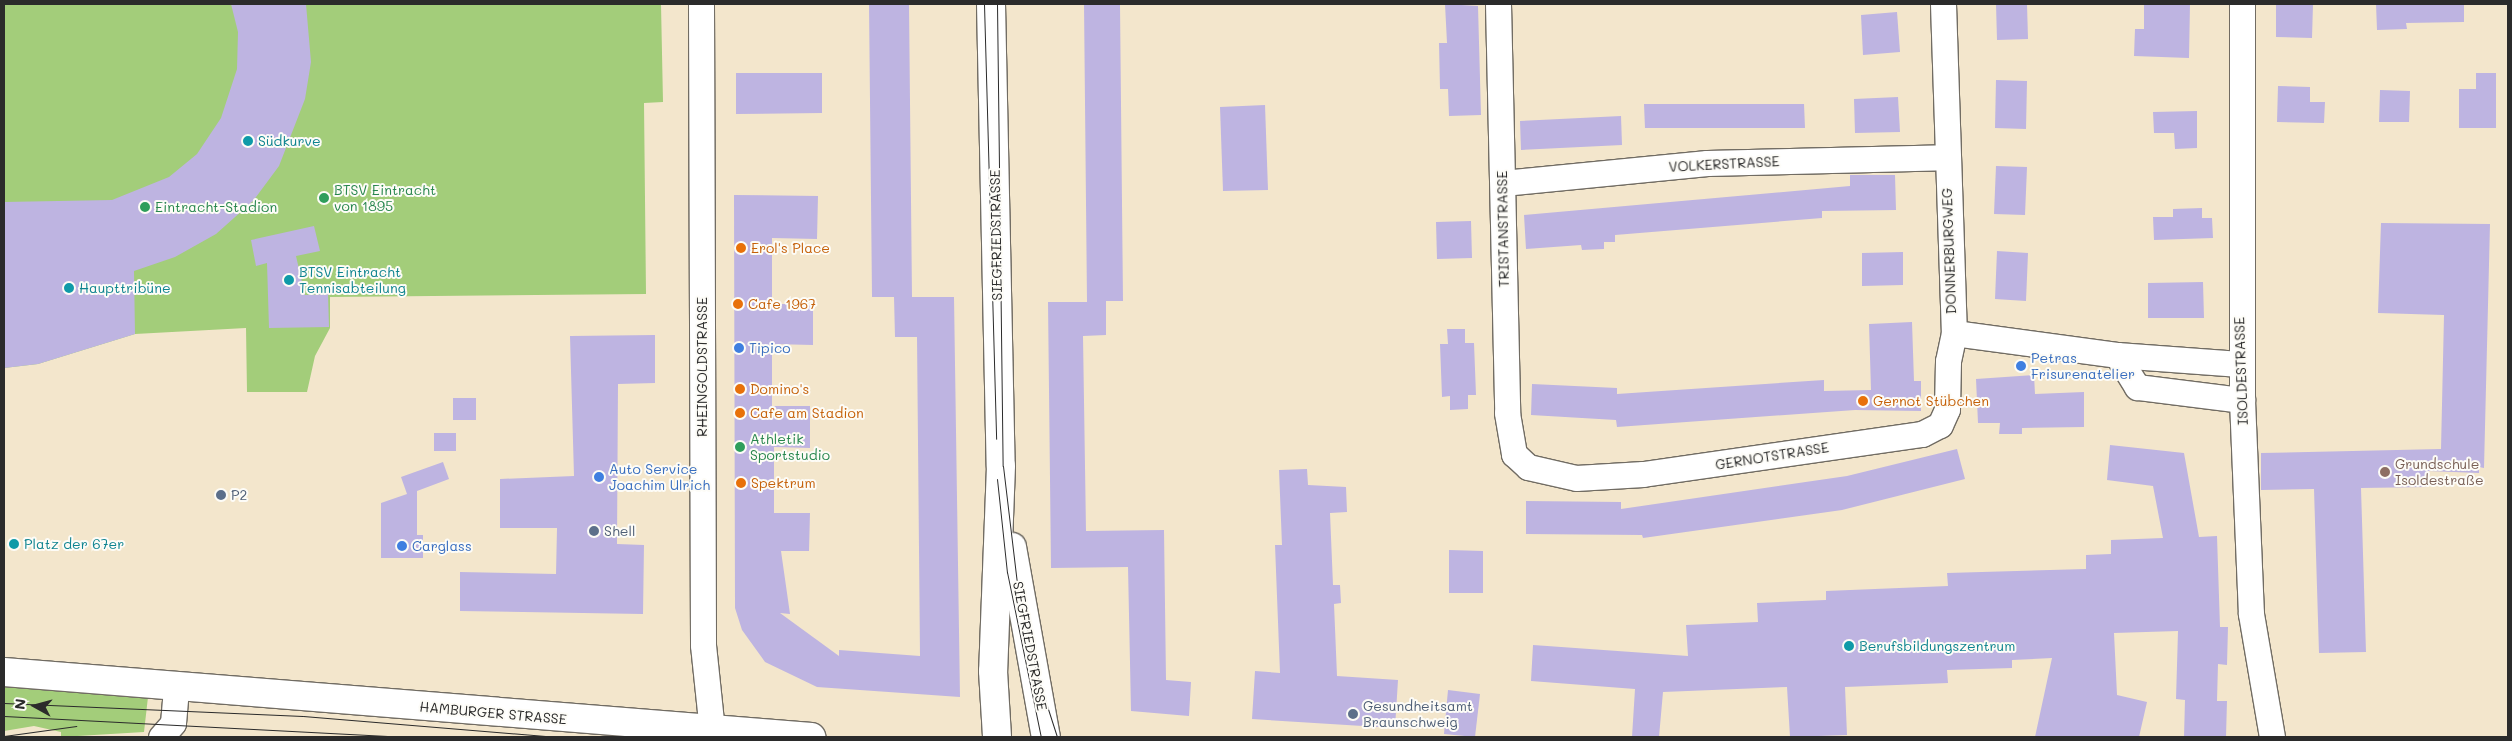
<!DOCTYPE html>
<meta charset="utf-8">
<style>
body{margin:0}
#map{position:relative;width:2512px;height:741px;overflow:hidden;background:#f3e6cc;font-family:Mali,sans-serif}
div>[style]{position:absolute}
.green>*{inset:0;background:#a3cd7a}
.building>*{inset:0;background:#beb4e1}
.roads{filter:drop-shadow(1px 0 #716c63) drop-shadow(-1px 0 #716c63) drop-shadow(0 1px #716c63) drop-shadow(0 -1px #716c63)}
.minor>*{height:25px;margin:-12.5px;padding:0 12.5px;transform-origin:12.5px;border-radius:12.5px;background:#fff}
.tertiary>*{height:28px;margin:-14px;padding:0 14px;transform-origin:14px;border-radius:14px;background:#fff}
.secondary>*{height:28px;margin:-14px;padding:0 14px;transform-origin:14px;border-radius:14px;background:#fff}
.tram>*{height:1px;margin:-0.5px;padding:0 0.5px;transform-origin:0.5px;border-radius:0.5px;background:#2b2b2b}
.dots>*{width:14px;height:14px;translate:-50% -50%;box-sizing:border-box;border:2px solid #fdfcf7;border-radius:50%}
span{translate:-50% -50%;white-space:nowrap;text-align:center;line-height:1.15;-webkit-text-stroke:4px #fdfcf7;paint-order:stroke}
.culture-label{font-size:14px;color:#0d838f}
.left{translate:0 -50%;text-align:left}
.street-label{font-size:14px;color:#2b2b2b}
.leisure-label{font-size:14px;color:#27864d}
.food-label{font-size:14px;color:#c56008}
.shop-label{font-size:14px;color:#366cbe}
.education-label{font-size:14px;color:#785e54}
.service-label{font-size:14px;color:#4e5e75}
.frame{position:absolute;inset:0;border:5px solid #2b2b2b;pointer-events:none}
.north{position:absolute;left:10px;top:681px;width:50px;height:50px;-webkit-text-stroke:4px #fdfcf7;paint-order:stroke;rotate:277deg;font-size:14px;font-weight:700;line-height:20px;text-align:center;color:#2b2b2b}
.north::after{content:'';display:block;margin:auto;width:18px;height:22px;background:#2b2b2b;clip-path:polygon(50% 0,100% 100%,50% 72%,0 100%)}
</style>
<div id="map">
<div class="green">
<i style="clip-path:polygon(4px 4px,661px 4px,663px 102px,644px 103px,646px 294px,330px 297px,330px 328px,315px 356px,307px 392px,247px 392px,246px 328px,135px 334px,38px 364px,4px 368px)"></i>
<i style="clip-path:polygon(4px 685px,148px 697px,144px 732px,61px 737px,61px 732px,34px 726px,4px 731px)"></i>
</div>
<div class="building">
<i style="clip-path:polygon(231px 4px,306px 4px,311px 62px,305px 99px,279px 166px,253px 201px,216px 234px,175px 257px,134px 271px,135px 334px,38px 364px,4px 368px,4px 202px,112px 200px,169px 177px,197px 154px,221px 118px,237px 69px,238px 32px)"></i>
<i style="clip-path:polygon(869px 4px,909px 4px,912px 297px,954px 297px,960px 697px,817px 687px,765px 662px,742px 630px,735px 608px,734px 195px,818px 196px,817px 239px,772px 238px,772px 304px,813px 304px,813px 345px,772px 344px,772px 406px,810px 406px,810px 448px,774px 447px,774px 513px,810px 513px,809px 551px,781px 551px,790px 614px,780px 613px,839px 656px,839px 650px,920px 656px,917px 337px,895px 337px,894px 297px,872px 297px)"></i>
<i style="clip-path:polygon(1084px 4px,1120px 4px,1123px 301px,1106px 301px,1106px 335px,1083px 336px,1086px 531px,1164px 530px,1166px 680px,1191px 682px,1189px 716px,1131px 711px,1128px 567px,1051px 568px,1048px 302px,1087px 302px)"></i>
<i style="clip-path:polygon(1445px 4px,1478px 6px,1481px 115px,1449px 116px,1448px 89px,1440px 89px,1439px 43px,1447px 43px)"></i>
<i style="clip-path:polygon(1996px 4px,2027px 4px,2028px 39px,1997px 40px)"></i>
<i style="clip-path:polygon(2144px 4px,2190px 4px,2189px 58px,2134px 56px,2135px 29px,2144px 29px)"></i>
<i style="clip-path:polygon(2276px 4px,2313px 4px,2312px 38px,2276px 37px)"></i>
<i style="clip-path:polygon(2376px 4px,2464px 4px,2464px 22px,2406px 23px,2407px 29px,2377px 30px)"></i>
<i style="clip-path:polygon(1897px 12px,1900px 52px,1863px 55px,1861px 15px)"></i>
<i style="clip-path:polygon(736px 73px,822px 73px,822px 113px,736px 114px)"></i>
<i style="clip-path:polygon(2476px 73px,2496px 73px,2496px 128px,2459px 128px,2459px 89px,2476px 89px)"></i>
<i style="clip-path:polygon(1996px 80px,2027px 81px,2026px 129px,1995px 128px)"></i>
<i style="clip-path:polygon(2278px 86px,2310px 87px,2310px 102px,2325px 102px,2324px 123px,2277px 122px)"></i>
<i style="clip-path:polygon(2380px 90px,2410px 91px,2409px 122px,2379px 122px)"></i>
<i style="clip-path:polygon(1898px 97px,1900px 132px,1855px 133px,1854px 99px)"></i>
<i style="clip-path:polygon(1644px 104px,1804px 104px,1805px 128px,1645px 128px)"></i>
<i style="clip-path:polygon(1265px 105px,1268px 190px,1223px 191px,1220px 107px)"></i>
<i style="clip-path:polygon(2197px 111px,2197px 148px,2175px 149px,2174px 133px,2154px 133px,2153px 112px)"></i>
<i style="clip-path:polygon(1621px 116px,1622px 145px,1521px 150px,1520px 121px)"></i>
<i style="clip-path:polygon(1996px 166px,2027px 167px,2025px 215px,1994px 214px)"></i>
<i style="clip-path:polygon(1850px 175px,1895px 175px,1896px 210px,1822px 211px,1822px 218px,1615px 235px,1615px 242px,1604px 242px,1604px 249px,1582px 250px,1581px 245px,1526px 249px,1524px 215px,1850px 186px)"></i>
<i style="clip-path:polygon(2202px 208px,2202px 218px,2212px 218px,2213px 238px,2154px 240px,2153px 217px,2173px 217px,2173px 209px)"></i>
<i style="clip-path:polygon(1471px 221px,1472px 258px,1437px 259px,1436px 222px)"></i>
<i style="clip-path:polygon(2381px 223px,2490px 224px,2484px 468px,2479px 467px,2479px 473px,2428px 471px,2428px 487px,2361px 488px,2366px 652px,2319px 653px,2314px 489px,2261px 490px,2261px 453px,2441px 449px,2444px 315px,2378px 313px)"></i>
<i style="clip-path:polygon(314px 226px,320px 251px,296px 256px,305px 295px,328px 294px,329px 327px,269px 328px,267px 263px,256px 266px,251px 240px)"></i>
<i style="clip-path:polygon(1997px 251px,2028px 253px,2026px 301px,1995px 299px)"></i>
<i style="clip-path:polygon(1903px 252px,1903px 285px,1862px 286px,1862px 253px)"></i>
<i style="clip-path:polygon(2203px 282px,2204px 318px,2148px 318px,2148px 283px)"></i>
<i style="clip-path:polygon(1912px 322px,1914px 381px,1921px 381px,1921px 411px,1855px 410px,1617px 427px,1616px 420px,1531px 415px,1532px 384px,1617px 388px,1617px 394px,1824px 380px,1824px 391px,1871px 390px,1869px 324px)"></i>
<i style="clip-path:polygon(1447px 329px,1465px 329px,1465px 343px,1474px 343px,1476px 395px,1468px 395px,1468px 409px,1450px 410px,1450px 396px,1442px 397px,1440px 344px,1448px 344px)"></i>
<i style="clip-path:polygon(655px 335px,655px 383px,618px 384px,617px 544px,644px 545px,643px 614px,460px 611px,460px 572px,556px 574px,557px 528px,500px 528px,500px 479px,574px 476px,570px 336px)"></i>
<i style="clip-path:polygon(2034px 375px,2035px 394px,2084px 392px,2084px 427px,2022px 428px,2022px 434px,1999px 434px,2000px 423px,1978px 423px,1976px 379px)"></i>
<i style="clip-path:polygon(453px 398px,476px 398px,476px 420px,453px 420px)"></i>
<i style="clip-path:polygon(434px 433px,456px 433px,456px 451px,434px 451px)"></i>
<i style="clip-path:polygon(2110px 445px,2184px 453px,2199px 537px,2217px 536px,2220px 627px,2228px 627px,2227px 665px,2218px 664px,2217px 701px,2227px 701px,2226px 737px,2184px 737px,2185px 700px,2176px 699px,2178px 631px,2114px 633px,2117px 695px,2147px 702px,2139px 737px,2035px 737px,2052px 658px,2012px 660px,2012px 668px,1947px 670px,1948px 683px,1845px 687px,1847px 735px,1790px 737px,1787px 687px,1663px 692px,1659px 737px,1632px 737px,1635px 689px,1531px 681px,1533px 645px,1688px 656px,1686px 625px,1758px 622px,1757px 603px,1826px 600px,1826px 591px,1948px 586px,1947px 573px,2086px 569px,2086px 555px,2111px 554px,2111px 540px,2163px 538px,2153px 486px,2107px 480px)"></i>
<i style="clip-path:polygon(1957px 449px,1965px 479px,1842px 510px,1643px 538px,1642px 535px,1526px 534px,1526px 501px,1621px 502px,1621px 509px,1847px 476px)"></i>
<i style="clip-path:polygon(443px 462px,449px 479px,417px 491px,417px 535px,423px 535px,423px 558px,381px 558px,381px 503px,407px 494px,401px 477px)"></i>
<i style="clip-path:polygon(1307px 469px,1308px 485px,1346px 487px,1347px 512px,1330px 513px,1333px 585px,1340px 585px,1341px 603px,1334px 604px,1337px 676px,1398px 680px,1395px 728px,1252px 719px,1255px 671px,1280px 673px,1275px 545px,1282px 545px,1279px 470px)"></i>
<i style="clip-path:polygon(1449px 550px,1483px 551px,1483px 593px,1449px 593px)"></i>
<i style="clip-path:polygon(1448px 690px,1480px 694px,1475px 737px,1444px 734px)"></i>
</div>
<div class="roads">
<div class="minor">
<i style="left:701px;top:4px;width:641px;rotate:89.82deg"></i>
<i style="left:703px;top:645px;width:85px;rotate:84deg"></i>
<i style="left:1498px;top:4px;width:409px;rotate:88.7deg"></i>
<i style="left:1507px;top:413px;width:42px;rotate:80.3deg"></i>
<i style="left:1514px;top:454px;width:19px;rotate:43deg"></i>
<i style="left:1528px;top:467px;width:49px;rotate:12.9deg"></i>
<i style="left:1576px;top:478px;width:67px;rotate:-3.4deg"></i>
<i style="left:1643px;top:474px;width:282px;rotate:-8.2deg"></i>
<i style="left:1922px;top:434px;width:20px;rotate:-27deg"></i>
<i style="left:1940px;top:425px;width:17px;rotate:-66deg"></i>
<i style="left:1947px;top:409px;width:48px;rotate:-88.8deg"></i>
<i style="left:1948px;top:361px;width:29px;rotate:-78deg"></i>
<i style="left:1943px;top:4px;width:329px;rotate:88.1deg"></i>
<i style="left:1954px;top:333px;width:164px;rotate:7.7deg"></i>
<i style="left:2117px;top:355px;width:123px;rotate:4.2deg"></i>
<i style="left:2242px;top:4px;width:396px;rotate:90deg"></i>
<i style="left:2242px;top:400px;width:214px;rotate:87.6deg"></i>
<i style="left:2251px;top:614px;width:125px;rotate:80.3deg"></i>
<i style="left:1503px;top:183px;width:205px;rotate:-5.6deg"></i>
<i style="left:1707px;top:163px;width:238px;rotate:-1.4deg"></i>
<i style="left:2117px;top:355px;width:38px;rotate:58deg"></i>
<i style="left:2137px;top:387px;width:106px;rotate:7.1deg"></i>
<i style="left:161px;top:737px;width:18px;rotate:-49deg"></i>
<i style="left:173px;top:723px;width:37px;rotate:-85deg"></i>
</div>
<div class="tertiary">
<i style="left:991px;top:4px;width:462px;rotate:88.8deg"></i>
<i style="left:1001px;top:466px;width:205px;rotate:92.2deg"></i>
<i style="left:993px;top:671px;width:66px;rotate:86.5deg"></i>
<i style="left:1012px;top:547px;width:193px;rotate:79.9deg"></i>
</div>
<div class="secondary">
<i style="left:4px;top:672px;width:810px;rotate:4.6deg"></i>
</div>
</div>
<div class="tram">
<i style="left:984px;top:4px;width:435px;rotate:88.4deg"></i>
<i style="left:997px;top:4px;width:462px;rotate:89.3deg"></i>
<i style="left:1003px;top:466px;width:119px;rotate:83.2deg"></i>
<i style="left:1017px;top:584px;width:96px;rotate:77.4deg"></i>
<i style="left:1038px;top:678px;width:62px;rotate:72.1deg"></i>
<i style="left:997px;top:479px;width:94px;rotate:83.9deg"></i>
<i style="left:1007px;top:572px;width:168px;rotate:78.4deg"></i>
<i style="left:4px;top:703px;width:299px;rotate:2.5deg"></i>
<i style="left:303px;top:716px;width:258px;rotate:4.7deg"></i>
<i style="left:4px;top:716px;width:408px;rotate:3deg"></i>
<i style="left:4px;top:736px;width:73px;rotate:-7.9deg"></i>
</div>
<div class="dots">
<i style="left:248px;top:141px;background:#0f9aa8"></i>
<i style="left:324px;top:198px;background:#2e9e5b"></i>
<i style="left:145px;top:207px;background:#2e9e5b"></i>
<i style="left:741px;top:248px;background:#e8710a"></i>
<i style="left:289px;top:280px;background:#0f9aa8"></i>
<i style="left:69px;top:288px;background:#0f9aa8"></i>
<i style="left:738px;top:304px;background:#e8710a"></i>
<i style="left:739px;top:348px;background:#3f7fe0"></i>
<i style="left:2021px;top:366px;background:#3f7fe0"></i>
<i style="left:740px;top:389px;background:#e8710a"></i>
<i style="left:1863px;top:401px;background:#e8710a"></i>
<i style="left:740px;top:413px;background:#e8710a"></i>
<i style="left:740px;top:447px;background:#2e9e5b"></i>
<i style="left:2385px;top:472px;background:#8d6e63"></i>
<i style="left:599px;top:477px;background:#3f7fe0"></i>
<i style="left:741px;top:483px;background:#e8710a"></i>
<i style="left:221px;top:495px;background:#5c6f8a"></i>
<i style="left:594px;top:531px;background:#5c6f8a"></i>
<i style="left:14px;top:544px;background:#0f9aa8"></i>
<i style="left:402px;top:546px;background:#3f7fe0"></i>
<i style="left:1849px;top:646px;background:#0f9aa8"></i>
<i style="left:1353px;top:714px;background:#5c6f8a"></i>
</div>
<div class="culture-label">
<span class="left" style="left:258px;top:141px">Südkurve</span>
<span class="left" style="left:299px;top:280px">BTSV Eintracht<br>Tennisabteilung</span>
<span class="left" style="left:79px;top:288px">Haupttribüne</span>
<span class="left" style="left:24px;top:544px">Platz der 67er</span>
<span class="left" style="left:1859px;top:646px">Berufsbildungszentrum</span>
</div>
<div class="street-label">
<span style="left:1724px;top:164px;rotate:-3deg">VOLKERSTRASSE</span>
<span style="left:1503px;top:229px;rotate:-91deg">TRISTANSTRASSE</span>
<span style="left:996px;top:235px;rotate:-91deg">SIEGFRIEDSTRASSE</span>
<span style="left:1949px;top:251px;rotate:-92deg">DONNERBURGWEG</span>
<span style="left:702px;top:367px;rotate:-90deg">RHEINGOLDSTRASSE</span>
<span style="left:2241px;top:371px;rotate:-92deg">ISOLDESTRASSE</span>
<span style="left:1772px;top:456px;rotate:-9deg">GERNOTSTRASSE</span>
<span style="left:1030px;top:646px;rotate:79deg">SIEGFRIEDSTRASSE</span>
<span style="left:493px;top:713px;rotate:5deg">HAMBURGER STRASSE</span>
</div>
<div class="leisure-label">
<span class="left" style="left:334px;top:198px">BTSV Eintracht<br>von 1895</span>
<span class="left" style="left:155px;top:207px">Eintracht-Stadion</span>
<span class="left" style="left:750px;top:447px">Athletik<br>Sportstudio</span>
</div>
<div class="food-label">
<span class="left" style="left:751px;top:248px">Erol's Place</span>
<span class="left" style="left:748px;top:304px">Cafe 1967</span>
<span class="left" style="left:750px;top:389px">Domino's</span>
<span class="left" style="left:1873px;top:401px">Gernot Stübchen</span>
<span class="left" style="left:750px;top:413px">Cafe am Stadion</span>
<span class="left" style="left:751px;top:483px">Spektrum</span>
</div>
<div class="shop-label">
<span class="left" style="left:749px;top:348px">Tipico</span>
<span class="left" style="left:2031px;top:366px">Petras<br>Frisurenatelier</span>
<span class="left" style="left:609px;top:477px">Auto Service<br>Joachim Ulrich</span>
<span class="left" style="left:412px;top:546px">Carglass</span>
</div>
<div class="education-label">
<span class="left" style="left:2395px;top:472px">Grundschule<br>Isoldestraße</span>
</div>
<div class="service-label">
<span class="left" style="left:231px;top:495px">P2</span>
<span class="left" style="left:604px;top:531px">Shell</span>
<span class="left" style="left:1363px;top:714px">Gesundheitsamt<br>Braunschweig</span>
</div>
<div class="frame"></div>
<div class="north">N</div>
</div>
